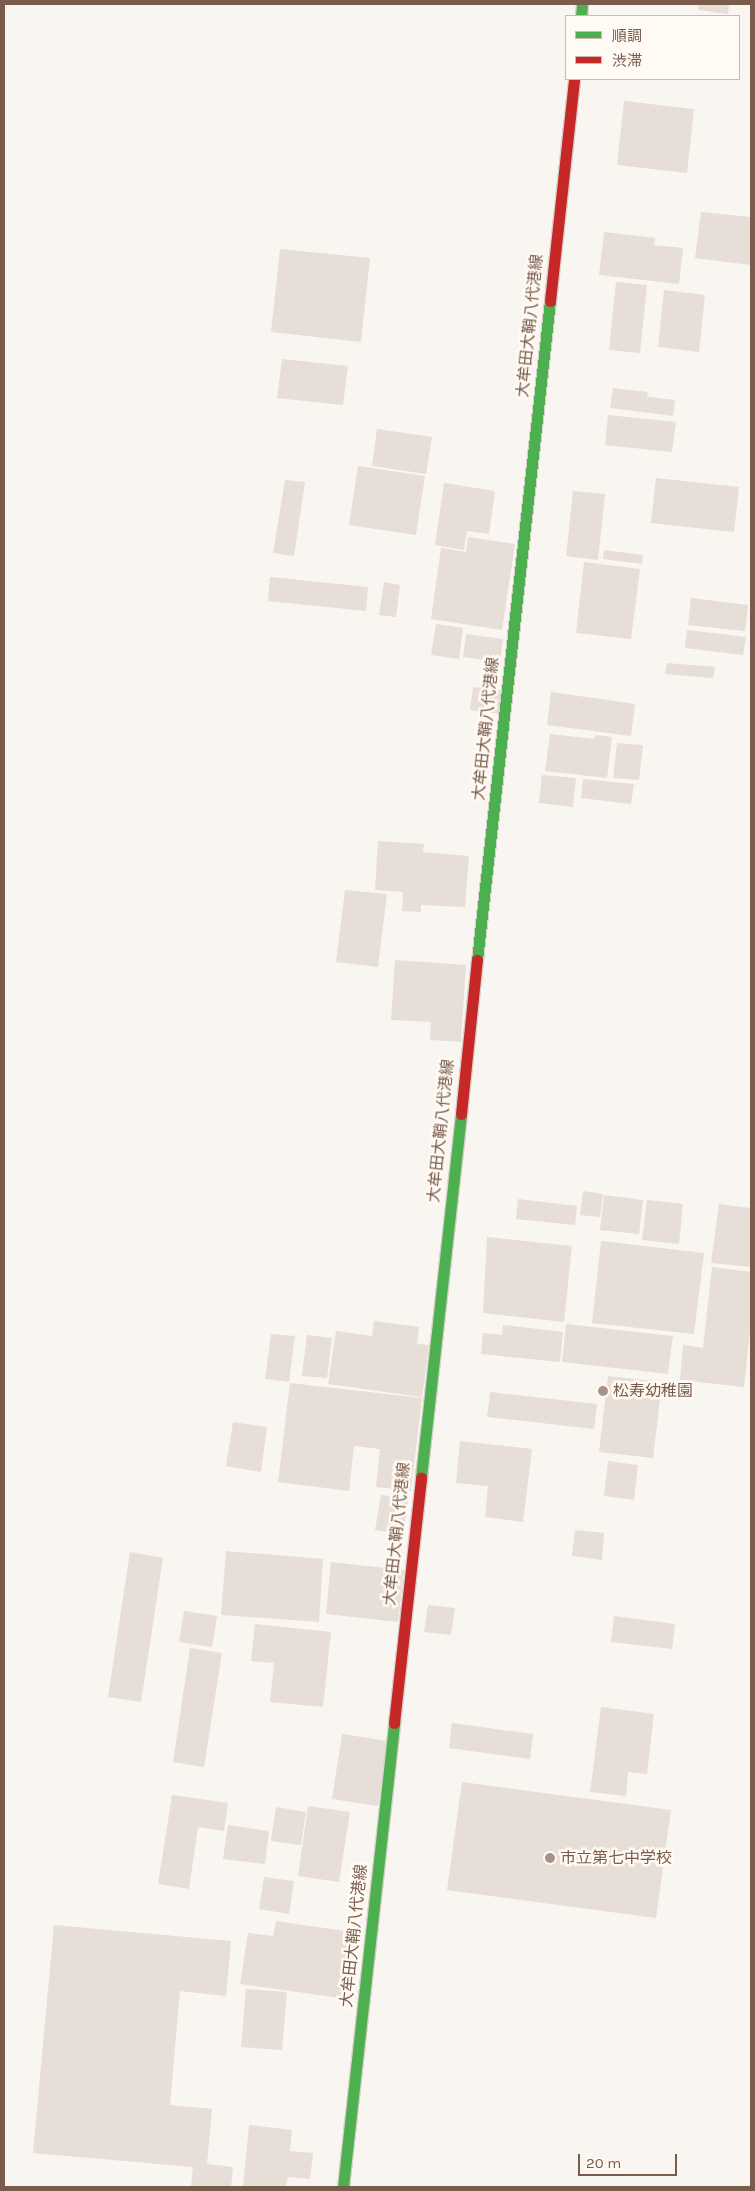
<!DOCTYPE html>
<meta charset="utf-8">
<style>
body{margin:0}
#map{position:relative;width:755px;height:2191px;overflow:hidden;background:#f9f5f0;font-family:Karla,"Noto Sans JP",sans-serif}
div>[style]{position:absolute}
.building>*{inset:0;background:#e6ded7}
.roads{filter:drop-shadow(1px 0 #d9d2cb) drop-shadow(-1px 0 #d9d2cb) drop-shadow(0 1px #d9d2cb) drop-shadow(0 -1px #d9d2cb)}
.fast>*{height:11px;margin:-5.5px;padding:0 5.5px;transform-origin:5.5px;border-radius:5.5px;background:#4caf50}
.jam>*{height:11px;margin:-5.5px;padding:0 5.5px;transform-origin:5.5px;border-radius:5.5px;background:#c62828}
.dots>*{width:14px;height:14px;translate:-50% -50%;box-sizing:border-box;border:2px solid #fffaf3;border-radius:50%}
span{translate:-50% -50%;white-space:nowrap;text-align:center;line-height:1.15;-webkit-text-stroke:5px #fffaf3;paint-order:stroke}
.street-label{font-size:16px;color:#7a5c4d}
.poi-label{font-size:16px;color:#7a5c4d}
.left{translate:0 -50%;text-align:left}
.frame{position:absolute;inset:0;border:5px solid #7a5c4d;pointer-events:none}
.legend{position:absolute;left:565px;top:15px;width:175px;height:65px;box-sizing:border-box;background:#fffaf3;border:1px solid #cabbb1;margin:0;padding:6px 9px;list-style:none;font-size:15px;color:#7a5c4d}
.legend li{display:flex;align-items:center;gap:10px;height:25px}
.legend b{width:25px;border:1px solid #cabbb1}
.scale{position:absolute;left:578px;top:2154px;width:99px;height:22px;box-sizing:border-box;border:2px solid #7a5c4d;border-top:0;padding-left:6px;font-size:15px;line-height:18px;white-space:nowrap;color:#7a5c4d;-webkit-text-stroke:4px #fffaf3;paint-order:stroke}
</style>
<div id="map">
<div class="building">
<i style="clip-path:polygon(699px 4px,729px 4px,728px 14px,698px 10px)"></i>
<i style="clip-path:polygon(624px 101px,694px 109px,687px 173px,617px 165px)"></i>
<i style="clip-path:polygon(701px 212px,751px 217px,751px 265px,695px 258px)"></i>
<i style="clip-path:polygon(604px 232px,655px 238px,654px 245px,683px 248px,679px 284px,599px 275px)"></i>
<i style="clip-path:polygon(280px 249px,370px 258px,361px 342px,271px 332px)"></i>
<i style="clip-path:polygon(616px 282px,647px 285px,640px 353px,609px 350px)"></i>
<i style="clip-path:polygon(664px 290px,705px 295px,699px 352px,658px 347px)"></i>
<i style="clip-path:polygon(282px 359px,348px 366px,343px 405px,277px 398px)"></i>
<i style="clip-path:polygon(613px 388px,648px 392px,646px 404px,648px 397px,675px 400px,673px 416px,610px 408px)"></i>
<i style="clip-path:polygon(608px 415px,676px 422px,672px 452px,605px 445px)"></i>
<i style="clip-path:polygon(377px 429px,432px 437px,426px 474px,372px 466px)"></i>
<i style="clip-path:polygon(358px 466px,425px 476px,416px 535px,349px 525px)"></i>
<i style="clip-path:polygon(656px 478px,739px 487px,734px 532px,651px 523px)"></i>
<i style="clip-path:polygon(285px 480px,305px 482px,294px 556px,273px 553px)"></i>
<i style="clip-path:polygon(444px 483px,495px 491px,489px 534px,467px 531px,464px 550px,435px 545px)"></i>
<i style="clip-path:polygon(573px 491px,605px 494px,598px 560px,566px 556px)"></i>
<i style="clip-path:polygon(468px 537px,515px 544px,502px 630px,431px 619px,441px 548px,466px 552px)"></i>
<i style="clip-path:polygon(604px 550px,643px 555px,642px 564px,603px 559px)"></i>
<i style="clip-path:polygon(584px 562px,640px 569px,631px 639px,576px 633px)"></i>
<i style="clip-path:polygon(270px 577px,368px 587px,366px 611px,268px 601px)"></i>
<i style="clip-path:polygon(384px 582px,400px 585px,396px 617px,379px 615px)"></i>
<i style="clip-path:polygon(691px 598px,748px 605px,745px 631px,688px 625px)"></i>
<i style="clip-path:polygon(436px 624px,463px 628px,459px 659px,431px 655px)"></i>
<i style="clip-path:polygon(687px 630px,746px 637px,743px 655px,685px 648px)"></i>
<i style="clip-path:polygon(466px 634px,503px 639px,500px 662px,463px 657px)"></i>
<i style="clip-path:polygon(667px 663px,715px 667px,713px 678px,665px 674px)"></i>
<i style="clip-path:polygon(473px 687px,502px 690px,499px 714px,470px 710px)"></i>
<i style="clip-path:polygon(551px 692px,635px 704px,631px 736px,547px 725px)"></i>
<i style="clip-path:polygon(550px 734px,594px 739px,595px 735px,612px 737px,607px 778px,545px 771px)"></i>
<i style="clip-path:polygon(617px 743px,643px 745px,639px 780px,613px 778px)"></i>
<i style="clip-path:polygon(542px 775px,576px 778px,573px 807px,539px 803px)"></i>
<i style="clip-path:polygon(583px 779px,634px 784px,631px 804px,581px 798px)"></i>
<i style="clip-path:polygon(378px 841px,424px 844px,423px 852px,469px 856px,465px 907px,421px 905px,421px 912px,402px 911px,403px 892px,375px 890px)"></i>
<i style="clip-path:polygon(345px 890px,387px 894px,378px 967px,336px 962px)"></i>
<i style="clip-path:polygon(395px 960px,466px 965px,461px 1042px,430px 1040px,431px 1022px,391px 1020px)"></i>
<i style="clip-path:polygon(583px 1191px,603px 1194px,600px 1217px,580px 1215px)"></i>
<i style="clip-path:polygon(604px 1195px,643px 1200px,639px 1234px,600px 1230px)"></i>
<i style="clip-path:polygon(518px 1199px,577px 1206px,575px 1225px,516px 1219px)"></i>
<i style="clip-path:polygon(647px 1200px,683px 1204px,679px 1244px,642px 1240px)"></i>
<i style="clip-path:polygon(719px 1204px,751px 1208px,751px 1267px,711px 1263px)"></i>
<i style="clip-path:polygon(487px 1237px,572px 1246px,564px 1322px,483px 1313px)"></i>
<i style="clip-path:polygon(601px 1241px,704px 1253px,694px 1334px,592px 1323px)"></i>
<i style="clip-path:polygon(712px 1267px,751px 1272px,751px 1322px,744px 1387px,680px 1380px,683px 1345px,703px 1348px)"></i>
<i style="clip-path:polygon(374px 1321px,419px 1327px,417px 1344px,429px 1345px,422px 1397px,328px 1384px,336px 1331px,372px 1336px)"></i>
<i style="clip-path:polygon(566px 1324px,673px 1336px,668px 1374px,562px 1362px)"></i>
<i style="clip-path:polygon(503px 1325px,563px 1332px,560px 1362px,481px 1354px,483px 1333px,502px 1335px)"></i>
<i style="clip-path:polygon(271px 1334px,295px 1336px,289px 1382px,265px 1379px)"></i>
<i style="clip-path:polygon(307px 1335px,332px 1338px,327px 1378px,302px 1376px)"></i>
<i style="clip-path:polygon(608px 1376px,662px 1382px,653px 1458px,599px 1452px)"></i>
<i style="clip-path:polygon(290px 1383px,422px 1398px,411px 1491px,376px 1487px,380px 1449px,354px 1446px,349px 1491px,278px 1482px)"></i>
<i style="clip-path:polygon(490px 1392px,597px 1404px,594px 1429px,487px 1417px)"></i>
<i style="clip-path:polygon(233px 1422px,267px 1427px,261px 1472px,226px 1466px)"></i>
<i style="clip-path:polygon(460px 1441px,532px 1449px,523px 1522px,485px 1517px,488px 1486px,456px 1483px)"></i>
<i style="clip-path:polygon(608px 1461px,638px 1465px,634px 1500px,604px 1496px)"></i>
<i style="clip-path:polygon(381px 1495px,408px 1499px,403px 1534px,375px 1530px)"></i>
<i style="clip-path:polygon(575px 1530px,604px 1533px,602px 1560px,572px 1556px)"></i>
<i style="clip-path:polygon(226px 1551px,323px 1559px,319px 1622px,221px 1615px)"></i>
<i style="clip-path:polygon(130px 1552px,163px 1558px,141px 1702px,108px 1697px)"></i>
<i style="clip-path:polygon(331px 1562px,404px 1570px,398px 1622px,326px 1614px)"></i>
<i style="clip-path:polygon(428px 1605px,455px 1608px,451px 1635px,424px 1632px)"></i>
<i style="clip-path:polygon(184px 1611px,217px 1616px,212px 1647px,179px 1642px)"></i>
<i style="clip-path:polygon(614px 1616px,675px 1624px,672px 1649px,611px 1642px)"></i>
<i style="clip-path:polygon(255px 1624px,331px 1632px,323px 1707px,270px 1702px,274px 1663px,251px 1661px)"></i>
<i style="clip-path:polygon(190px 1648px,222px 1653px,204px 1767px,173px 1762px)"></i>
<i style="clip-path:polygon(601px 1707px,654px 1714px,647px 1774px,628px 1772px,626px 1796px,590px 1792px)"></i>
<i style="clip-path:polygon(452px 1723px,533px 1734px,530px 1759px,449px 1748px)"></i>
<i style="clip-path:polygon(342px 1734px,388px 1741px,378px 1806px,332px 1799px)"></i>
<i style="clip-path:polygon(462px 1782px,671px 1810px,656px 1918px,447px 1890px)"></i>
<i style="clip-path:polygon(172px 1795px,228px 1803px,224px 1831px,198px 1827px,189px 1889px,158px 1884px)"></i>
<i style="clip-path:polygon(308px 1806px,350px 1812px,339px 1882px,298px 1876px)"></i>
<i style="clip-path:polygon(276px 1807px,306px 1812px,301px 1845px,271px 1841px)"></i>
<i style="clip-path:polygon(228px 1825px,269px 1831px,265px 1864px,223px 1859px)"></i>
<i style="clip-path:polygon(264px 1877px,294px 1881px,289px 1914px,259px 1909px)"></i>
<i style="clip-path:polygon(276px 1921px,352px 1932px,341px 1998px,240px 1984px,248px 1933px,273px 1936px)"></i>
<i style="clip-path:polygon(54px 1925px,231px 1941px,226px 1996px,180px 1991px,170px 2105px,212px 2109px,207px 2164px,233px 2167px,231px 2187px,191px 2187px,193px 2167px,33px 2153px)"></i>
<i style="clip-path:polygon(246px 1989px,287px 1992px,282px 2050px,241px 2047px)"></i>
<i style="clip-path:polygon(249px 2125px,292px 2130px,290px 2151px,313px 2153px,310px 2179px,288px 2177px,286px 2187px,243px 2187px)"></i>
</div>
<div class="roads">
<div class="fast">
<i style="left:581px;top:16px;width:12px;rotate:-85deg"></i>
<i style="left:477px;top:960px;width:663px;rotate:-83.68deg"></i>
<i style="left:421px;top:1477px;width:365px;rotate:-83.7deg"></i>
<i style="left:343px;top:2187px;width:467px;rotate:-83.7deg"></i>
</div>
<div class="jam">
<i style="left:550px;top:301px;width:223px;rotate:-83.8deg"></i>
<i style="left:461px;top:1114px;width:155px;rotate:-84.1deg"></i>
<i style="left:394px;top:1723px;width:247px;rotate:-83.7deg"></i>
</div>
</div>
<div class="dots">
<i style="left:603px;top:1391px;background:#a69286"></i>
<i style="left:550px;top:1858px;background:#a69286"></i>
</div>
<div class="street-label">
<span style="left:530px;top:326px;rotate:-84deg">大牟田大鞘八代港線</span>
<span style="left:486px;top:729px;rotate:-84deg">大牟田大鞘八代港線</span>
<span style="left:441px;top:1131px;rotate:-84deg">大牟田大鞘八代港線</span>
<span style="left:397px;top:1534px;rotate:-84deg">大牟田大鞘八代港線</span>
<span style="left:354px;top:1936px;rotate:-84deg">大牟田大鞘八代港線</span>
</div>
<div class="poi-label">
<span class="left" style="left:613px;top:1391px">松寿幼稚園</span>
<span class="left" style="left:560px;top:1858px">市立第七中学校</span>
</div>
<div class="frame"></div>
<ul class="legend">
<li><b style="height:6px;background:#4caf50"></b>順調</li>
<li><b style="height:6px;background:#c62828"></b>渋滞</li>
</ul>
<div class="scale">20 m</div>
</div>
